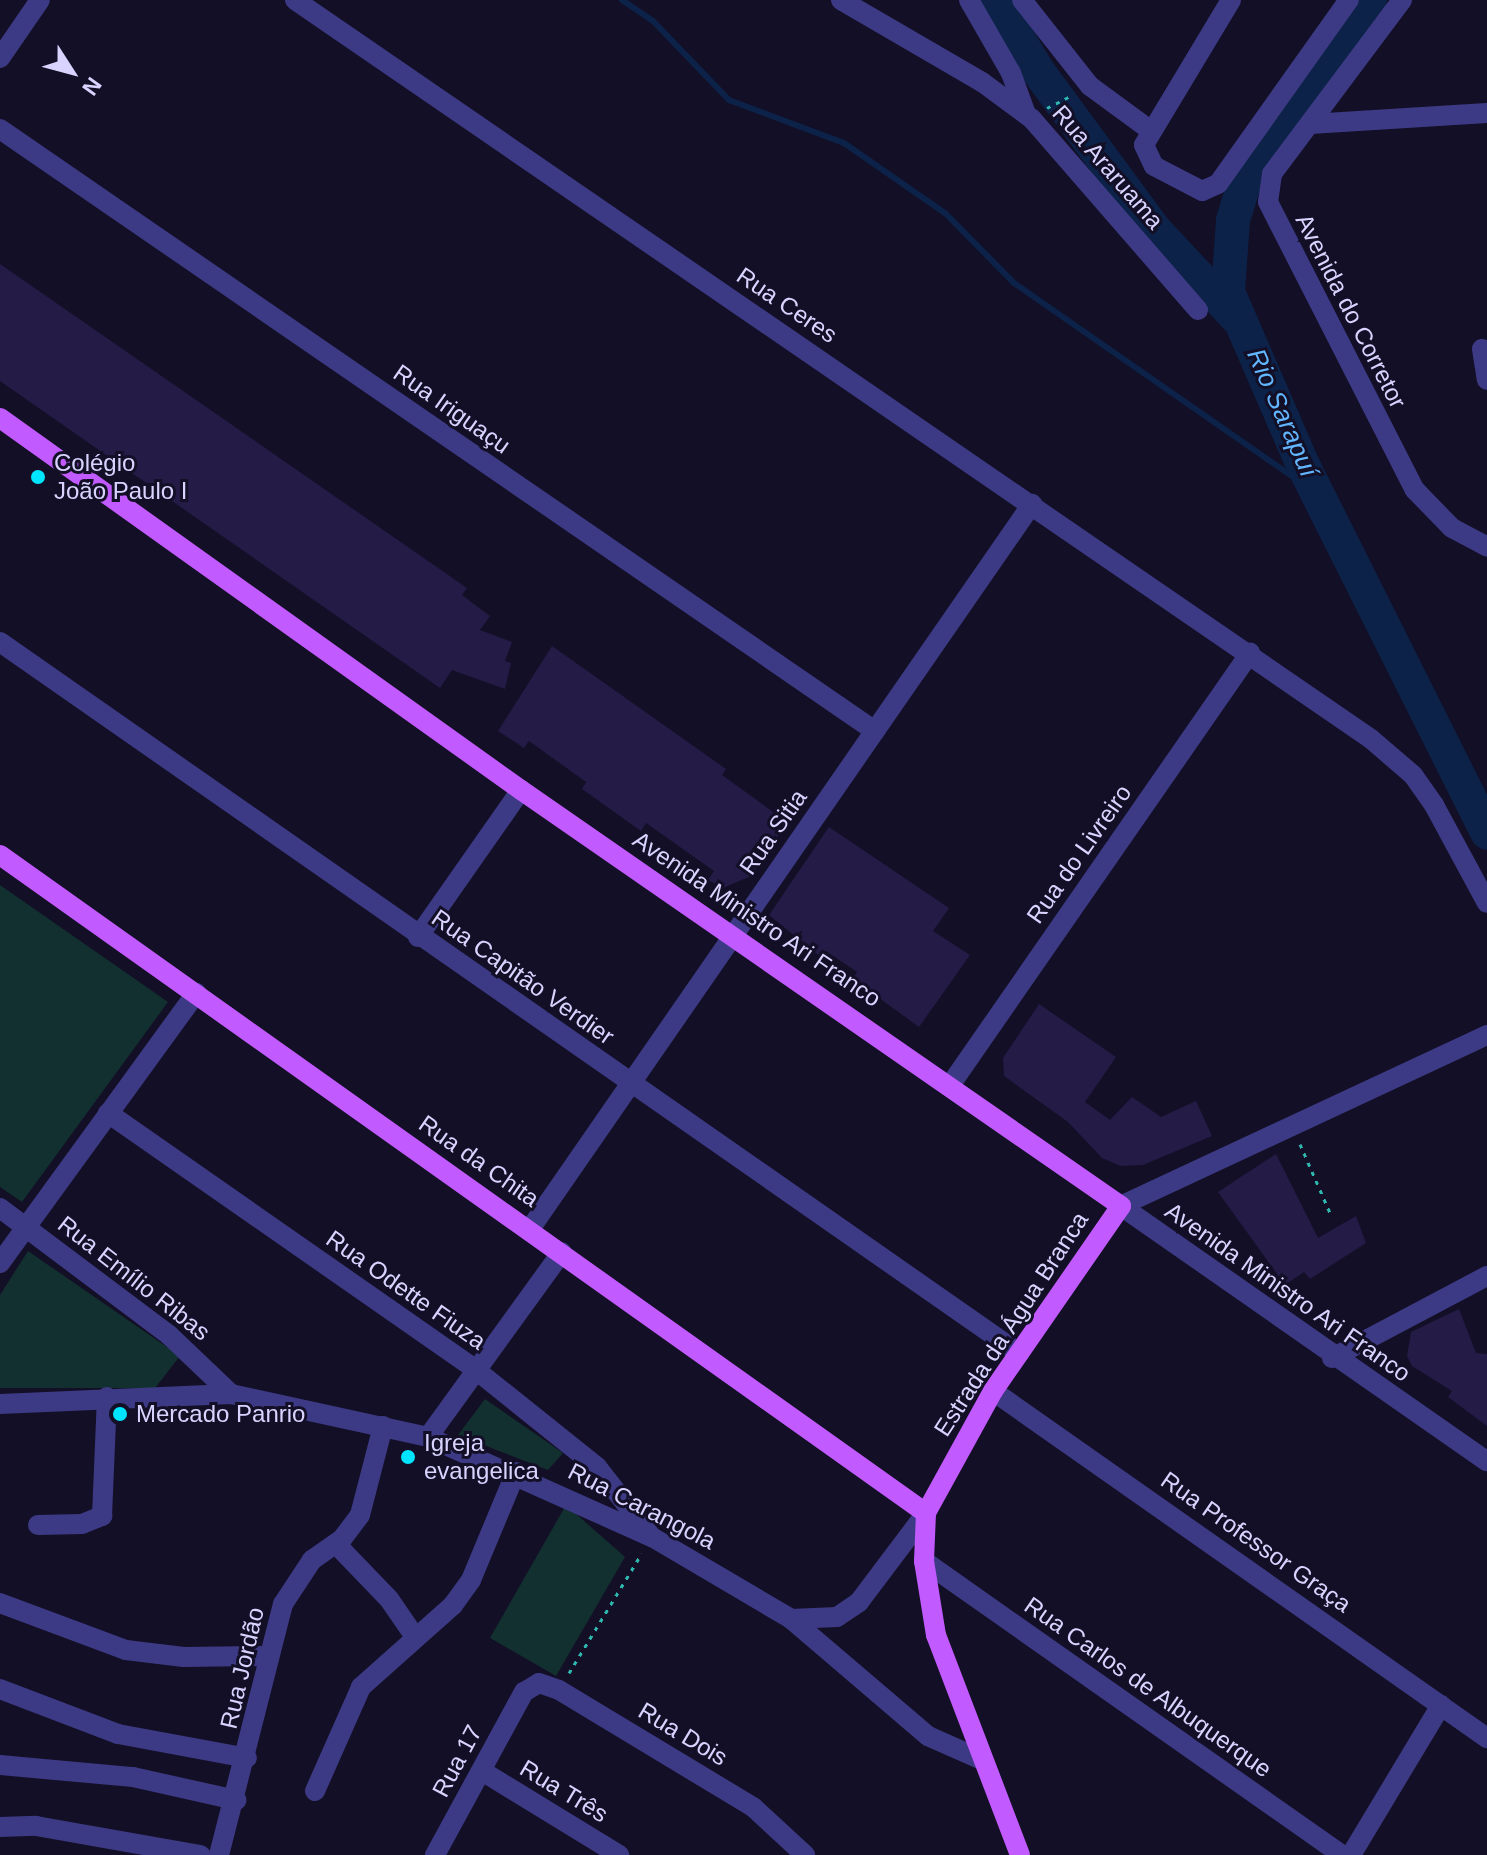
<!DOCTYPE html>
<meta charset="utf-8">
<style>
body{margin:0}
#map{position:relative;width:1487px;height:1855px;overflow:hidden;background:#130f26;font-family:Helvetica,sans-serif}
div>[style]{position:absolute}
.green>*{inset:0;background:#12302f}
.stream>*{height:6px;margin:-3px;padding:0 3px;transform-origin:3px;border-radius:3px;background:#0c2248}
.river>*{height:34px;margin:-17px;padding:0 17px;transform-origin:17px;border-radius:17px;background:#0c2248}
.building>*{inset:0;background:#241b47}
.path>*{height:3px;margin-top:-1.5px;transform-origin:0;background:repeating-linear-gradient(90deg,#2fb8b0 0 4px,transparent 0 10px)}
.minor>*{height:20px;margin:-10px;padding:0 10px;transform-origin:10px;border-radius:10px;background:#3d3a85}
.major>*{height:20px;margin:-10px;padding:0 10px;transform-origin:10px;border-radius:10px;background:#c25bff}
.dots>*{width:22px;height:22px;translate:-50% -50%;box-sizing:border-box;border:4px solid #130f26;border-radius:50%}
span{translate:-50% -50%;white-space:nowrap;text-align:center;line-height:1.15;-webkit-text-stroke:6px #130f26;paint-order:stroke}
.street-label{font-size:24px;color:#d9d4ff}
.poi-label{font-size:24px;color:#d9d4ff}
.left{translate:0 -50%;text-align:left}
.water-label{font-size:26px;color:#62b6ff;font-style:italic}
.north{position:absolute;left:32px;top:32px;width:80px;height:80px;-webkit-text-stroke:6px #130f26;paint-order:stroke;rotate:126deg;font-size:22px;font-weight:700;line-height:32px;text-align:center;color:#d9d4ff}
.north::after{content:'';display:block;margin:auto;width:28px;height:36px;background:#d9d4ff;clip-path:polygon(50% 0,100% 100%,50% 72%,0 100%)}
</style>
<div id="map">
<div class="green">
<i style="clip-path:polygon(0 885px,168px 1002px,22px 1202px,0 1187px)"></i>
<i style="clip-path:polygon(28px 1251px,180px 1356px,155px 1388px,0 1388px,0 1295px)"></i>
<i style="clip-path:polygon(485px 1399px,563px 1453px,548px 1470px,458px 1435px)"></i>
<i style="clip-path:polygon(566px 1505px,625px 1557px,556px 1676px,490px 1638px)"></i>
</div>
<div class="stream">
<i style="left:622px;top:0;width:37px;rotate:34deg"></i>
<i style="left:653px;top:21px;width:110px;rotate:46.1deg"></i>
<i style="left:729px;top:100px;width:123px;rotate:20.5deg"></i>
<i style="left:844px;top:143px;width:124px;rotate:34.8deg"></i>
<i style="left:946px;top:214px;width:97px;rotate:45.4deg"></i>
<i style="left:1014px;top:283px;width:345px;rotate:34.8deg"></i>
<i style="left:1297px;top:480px;width:55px;rotate:49.4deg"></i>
</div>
<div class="river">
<i style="left:995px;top:0;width:83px;rotate:58.8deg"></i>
<i style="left:1038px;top:71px;width:197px;rotate:53.7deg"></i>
<i style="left:1155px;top:230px;width:119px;rotate:47deg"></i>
<i style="left:1370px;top:0;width:194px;rotate:127deg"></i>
<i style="left:1253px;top:155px;width:68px;rotate:107.1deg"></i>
<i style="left:1233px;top:220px;width:72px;rotate:94deg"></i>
<i style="left:1228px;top:292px;width:189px;rotate:66.6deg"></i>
<i style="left:1303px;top:465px;width:411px;rotate:63.4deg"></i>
</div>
<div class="building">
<i style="clip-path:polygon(0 264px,467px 588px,462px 595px,490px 616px,480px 630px,512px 642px,505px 661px,511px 663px,505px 689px,452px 670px,440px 688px,0 381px)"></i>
<i style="clip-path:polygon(552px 646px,726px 769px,722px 775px,787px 822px,751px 876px,723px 888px,708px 880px,714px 871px,646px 823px,641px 831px,582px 789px,586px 782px,529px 741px,524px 748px,498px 731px)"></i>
<i style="clip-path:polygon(829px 827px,949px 908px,933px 931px,970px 955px,919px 1027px,853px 979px,857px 972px,826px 951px,822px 958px,769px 915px)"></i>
<i style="clip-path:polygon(1039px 1004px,1116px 1057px,1085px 1102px,1110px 1120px,1132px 1097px,1161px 1117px,1196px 1101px,1212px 1136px,1143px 1165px,1121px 1166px,1102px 1158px,1068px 1122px,1004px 1076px,1003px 1058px)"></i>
<i style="clip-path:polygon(1276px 1154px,1318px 1238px,1356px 1216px,1366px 1243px,1310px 1279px,1304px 1272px,1285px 1285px,1218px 1192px)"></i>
<i style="clip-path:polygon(1459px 1309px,1476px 1353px,1487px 1354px,1487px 1426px,1448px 1397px,1452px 1391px,1412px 1366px,1407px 1356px,1411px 1332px)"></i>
</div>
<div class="path">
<i style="left:1047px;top:108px;width:28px;rotate:-27deg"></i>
<i style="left:1300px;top:1144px;width:77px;rotate:66.4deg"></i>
<i style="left:569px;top:1673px;width:140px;rotate:-58.7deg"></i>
</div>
<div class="minor">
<i style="left:295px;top:0;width:1305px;rotate:34.48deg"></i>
<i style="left:1371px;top:739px;width:55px;rotate:40.6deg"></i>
<i style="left:1413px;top:775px;width:37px;rotate:55deg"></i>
<i style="left:1434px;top:805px;width:111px;rotate:61.6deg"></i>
<i style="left:841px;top:0;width:163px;rotate:30.2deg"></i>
<i style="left:982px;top:82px;width:62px;rotate:36.5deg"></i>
<i style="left:1032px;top:119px;width:253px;rotate:49deg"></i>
<i style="left:969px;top:0;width:84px;rotate:60.1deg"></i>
<i style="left:1011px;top:73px;width:44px;rotate:69.9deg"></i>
<i style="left:1022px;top:0;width:110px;rotate:51.7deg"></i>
<i style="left:1090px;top:86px;width:74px;rotate:36.3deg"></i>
<i style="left:1231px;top:0;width:169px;rotate:121deg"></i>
<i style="left:1144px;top:145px;width:23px;rotate:65deg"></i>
<i style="left:1154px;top:166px;width:54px;rotate:27.5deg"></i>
<i style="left:1202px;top:191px;width:17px;rotate:-24deg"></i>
<i style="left:1218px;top:184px;width:226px;rotate:-54.6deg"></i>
<i style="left:1402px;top:0;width:217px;rotate:126.8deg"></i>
<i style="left:1272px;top:174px;width:28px;rotate:98deg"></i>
<i style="left:1268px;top:202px;width:323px;rotate:63deg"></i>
<i style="left:1415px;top:490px;width:53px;rotate:45.8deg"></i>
<i style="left:1452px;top:528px;width:40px;rotate:28deg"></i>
<i style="left:0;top:58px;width:70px;rotate:-55.4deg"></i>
<i style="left:1310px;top:124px;width:177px;rotate:-3.6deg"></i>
<i style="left:0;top:129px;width:1062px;rotate:34.53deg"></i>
<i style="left:1482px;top:349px;width:31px;rotate:81deg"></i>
<i style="left:0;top:642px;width:1243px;rotate:34.91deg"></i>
<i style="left:418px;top:937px;width:179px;rotate:-55deg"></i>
<i style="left:1487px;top:1035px;width:404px;rotate:155deg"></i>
<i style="left:1121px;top:1206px;width:446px;rotate:34.9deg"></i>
<i style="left:951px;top:1084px;width:525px;rotate:-55.25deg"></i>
<i style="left:108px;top:1113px;width:449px;rotate:34.9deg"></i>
<i style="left:476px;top:1370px;width:155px;rotate:38.7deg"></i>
<i style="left:597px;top:1467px;width:88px;rotate:52deg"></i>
<i style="left:0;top:1208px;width:211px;rotate:36.9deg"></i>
<i style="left:169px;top:1335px;width:86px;rotate:43.6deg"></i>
<i style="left:530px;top:1229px;width:882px;rotate:-55.3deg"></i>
<i style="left:0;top:1263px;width:334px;rotate:-54deg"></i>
<i style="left:1332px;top:1358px;width:175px;rotate:-27.9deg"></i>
<i style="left:993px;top:1391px;width:604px;rotate:35.09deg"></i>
<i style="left:0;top:1404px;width:231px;rotate:-2.5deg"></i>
<i style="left:231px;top:1394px;width:202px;rotate:12.3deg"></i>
<i style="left:428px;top:1437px;width:245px;rotate:24.1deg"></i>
<i style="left:652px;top:1537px;width:161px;rotate:30.5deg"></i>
<i style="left:791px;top:1619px;width:46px;rotate:-2.5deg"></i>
<i style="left:837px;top:1617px;width:27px;rotate:-34deg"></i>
<i style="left:859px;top:1602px;width:111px;rotate:-53deg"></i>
<i style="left:428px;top:1437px;width:228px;rotate:-54.1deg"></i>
<i style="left:38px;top:1525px;width:44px;rotate:-1.3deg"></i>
<i style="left:82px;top:1524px;width:22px;rotate:-22deg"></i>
<i style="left:102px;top:1516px;width:119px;rotate:-87.6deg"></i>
<i style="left:336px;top:1544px;width:76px;rotate:46.1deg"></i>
<i style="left:389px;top:1599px;width:46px;rotate:55.6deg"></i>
<i style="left:924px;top:1561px;width:511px;rotate:35.12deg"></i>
<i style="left:0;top:1603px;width:134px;rotate:20.5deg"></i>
<i style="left:126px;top:1650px;width:58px;rotate:6.9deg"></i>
<i style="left:184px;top:1657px;width:83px;rotate:-0.7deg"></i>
<i style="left:791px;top:1619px;width:180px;rotate:40.5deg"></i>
<i style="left:928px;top:1736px;width:57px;rotate:23.9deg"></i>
<i style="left:0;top:1689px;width:126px;rotate:20.9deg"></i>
<i style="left:118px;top:1734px;width:131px;rotate:10.5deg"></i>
<i style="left:0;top:1765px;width:134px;rotate:5.2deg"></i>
<i style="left:133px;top:1777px;width:106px;rotate:12.6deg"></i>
<i style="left:482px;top:1771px;width:161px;rotate:31.5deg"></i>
<i style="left:315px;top:1791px;width:114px;rotate:-66.1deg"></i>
<i style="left:361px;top:1687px;width:123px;rotate:-41.7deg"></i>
<i style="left:453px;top:1605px;width:31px;rotate:-54deg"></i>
<i style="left:471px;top:1580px;width:117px;rotate:-67.4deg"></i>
<i style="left:0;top:1827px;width:36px;rotate:-2deg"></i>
<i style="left:36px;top:1826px;width:167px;rotate:10deg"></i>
<i style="left:219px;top:1855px;width:259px;rotate:-75.7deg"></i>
<i style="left:283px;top:1604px;width:53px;rotate:-56.6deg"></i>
<i style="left:312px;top:1560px;width:37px;rotate:-35deg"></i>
<i style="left:342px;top:1539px;width:30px;rotate:-53deg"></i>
<i style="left:360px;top:1515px;width:92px;rotate:-75.5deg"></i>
<i style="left:435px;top:1855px;width:186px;rotate:-61.4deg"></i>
<i style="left:524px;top:1692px;width:17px;rotate:-31deg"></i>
<i style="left:539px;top:1683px;width:21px;rotate:19deg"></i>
<i style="left:559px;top:1690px;width:227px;rotate:31.1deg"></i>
<i style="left:753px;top:1807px;width:71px;rotate:42.7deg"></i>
<i style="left:1351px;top:1855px;width:175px;rotate:-59deg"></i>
</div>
<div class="major">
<i style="left:0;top:418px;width:640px;rotate:35.53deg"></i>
<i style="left:521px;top:790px;width:730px;rotate:34.73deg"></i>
<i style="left:1121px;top:1206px;width:225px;rotate:124.7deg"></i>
<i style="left:993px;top:1391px;width:139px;rotate:118.8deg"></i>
<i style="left:926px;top:1513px;width:48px;rotate:92.4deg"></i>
<i style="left:924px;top:1561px;width:75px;rotate:80.8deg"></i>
<i style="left:936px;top:1635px;width:235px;rotate:69.1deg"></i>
<i style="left:0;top:855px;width:1136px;rotate:35.4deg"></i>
</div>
<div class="dots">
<i style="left:38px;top:477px;background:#00e5ff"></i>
<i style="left:120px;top:1414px;background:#00e5ff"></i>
<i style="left:408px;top:1457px;background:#00e5ff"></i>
</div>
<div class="street-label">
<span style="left:1108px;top:167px;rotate:49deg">Rua Araruama</span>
<span style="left:787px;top:305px;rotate:34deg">Rua Ceres</span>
<span style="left:1351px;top:311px;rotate:63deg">Avenida do Corretor</span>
<span style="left:452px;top:409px;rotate:35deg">Rua Iriguaçu</span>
<span style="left:773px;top:832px;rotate:-55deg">Rua Sitia</span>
<span style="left:1079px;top:854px;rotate:-55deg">Rua do Livreiro</span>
<span style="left:757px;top:919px;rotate:34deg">Avenida Ministro Ari Franco</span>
<span style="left:523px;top:977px;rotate:35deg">Rua Capitão Verdier</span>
<span style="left:479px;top:1161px;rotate:35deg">Rua da Chita</span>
<span style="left:134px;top:1278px;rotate:38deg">Rua Emílio Ribas</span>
<span style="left:406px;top:1290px;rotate:35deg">Rua Odette Fiuza</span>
<span style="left:1288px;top:1292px;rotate:35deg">Avenida Ministro Ari Franco</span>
<span style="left:1011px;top:1324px;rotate:-57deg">Estrada da Água Branca</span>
<span style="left:642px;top:1506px;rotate:27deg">Rua Carangola</span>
<span style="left:1256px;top:1542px;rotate:35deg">Rua Professor Graça</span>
<span style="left:242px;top:1668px;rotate:-77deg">Rua Jordão</span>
<span style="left:1148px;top:1687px;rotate:35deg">Rua Carlos de Albuquerque</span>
<span style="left:683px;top:1734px;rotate:31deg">Rua Dois</span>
<span style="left:457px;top:1761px;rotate:-62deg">Rua 17</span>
<span style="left:564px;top:1791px;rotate:31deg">Rua Três</span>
</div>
<div class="poi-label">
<span class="left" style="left:54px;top:477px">Colégio<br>João Paulo I</span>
<span class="left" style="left:136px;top:1414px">Mercado Panrio</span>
<span class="left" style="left:424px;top:1457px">Igreja<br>evangelica</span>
</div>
<div class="water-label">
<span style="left:1282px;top:413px;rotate:66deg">Rio Sarapuí</span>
</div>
<div class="north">N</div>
</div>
